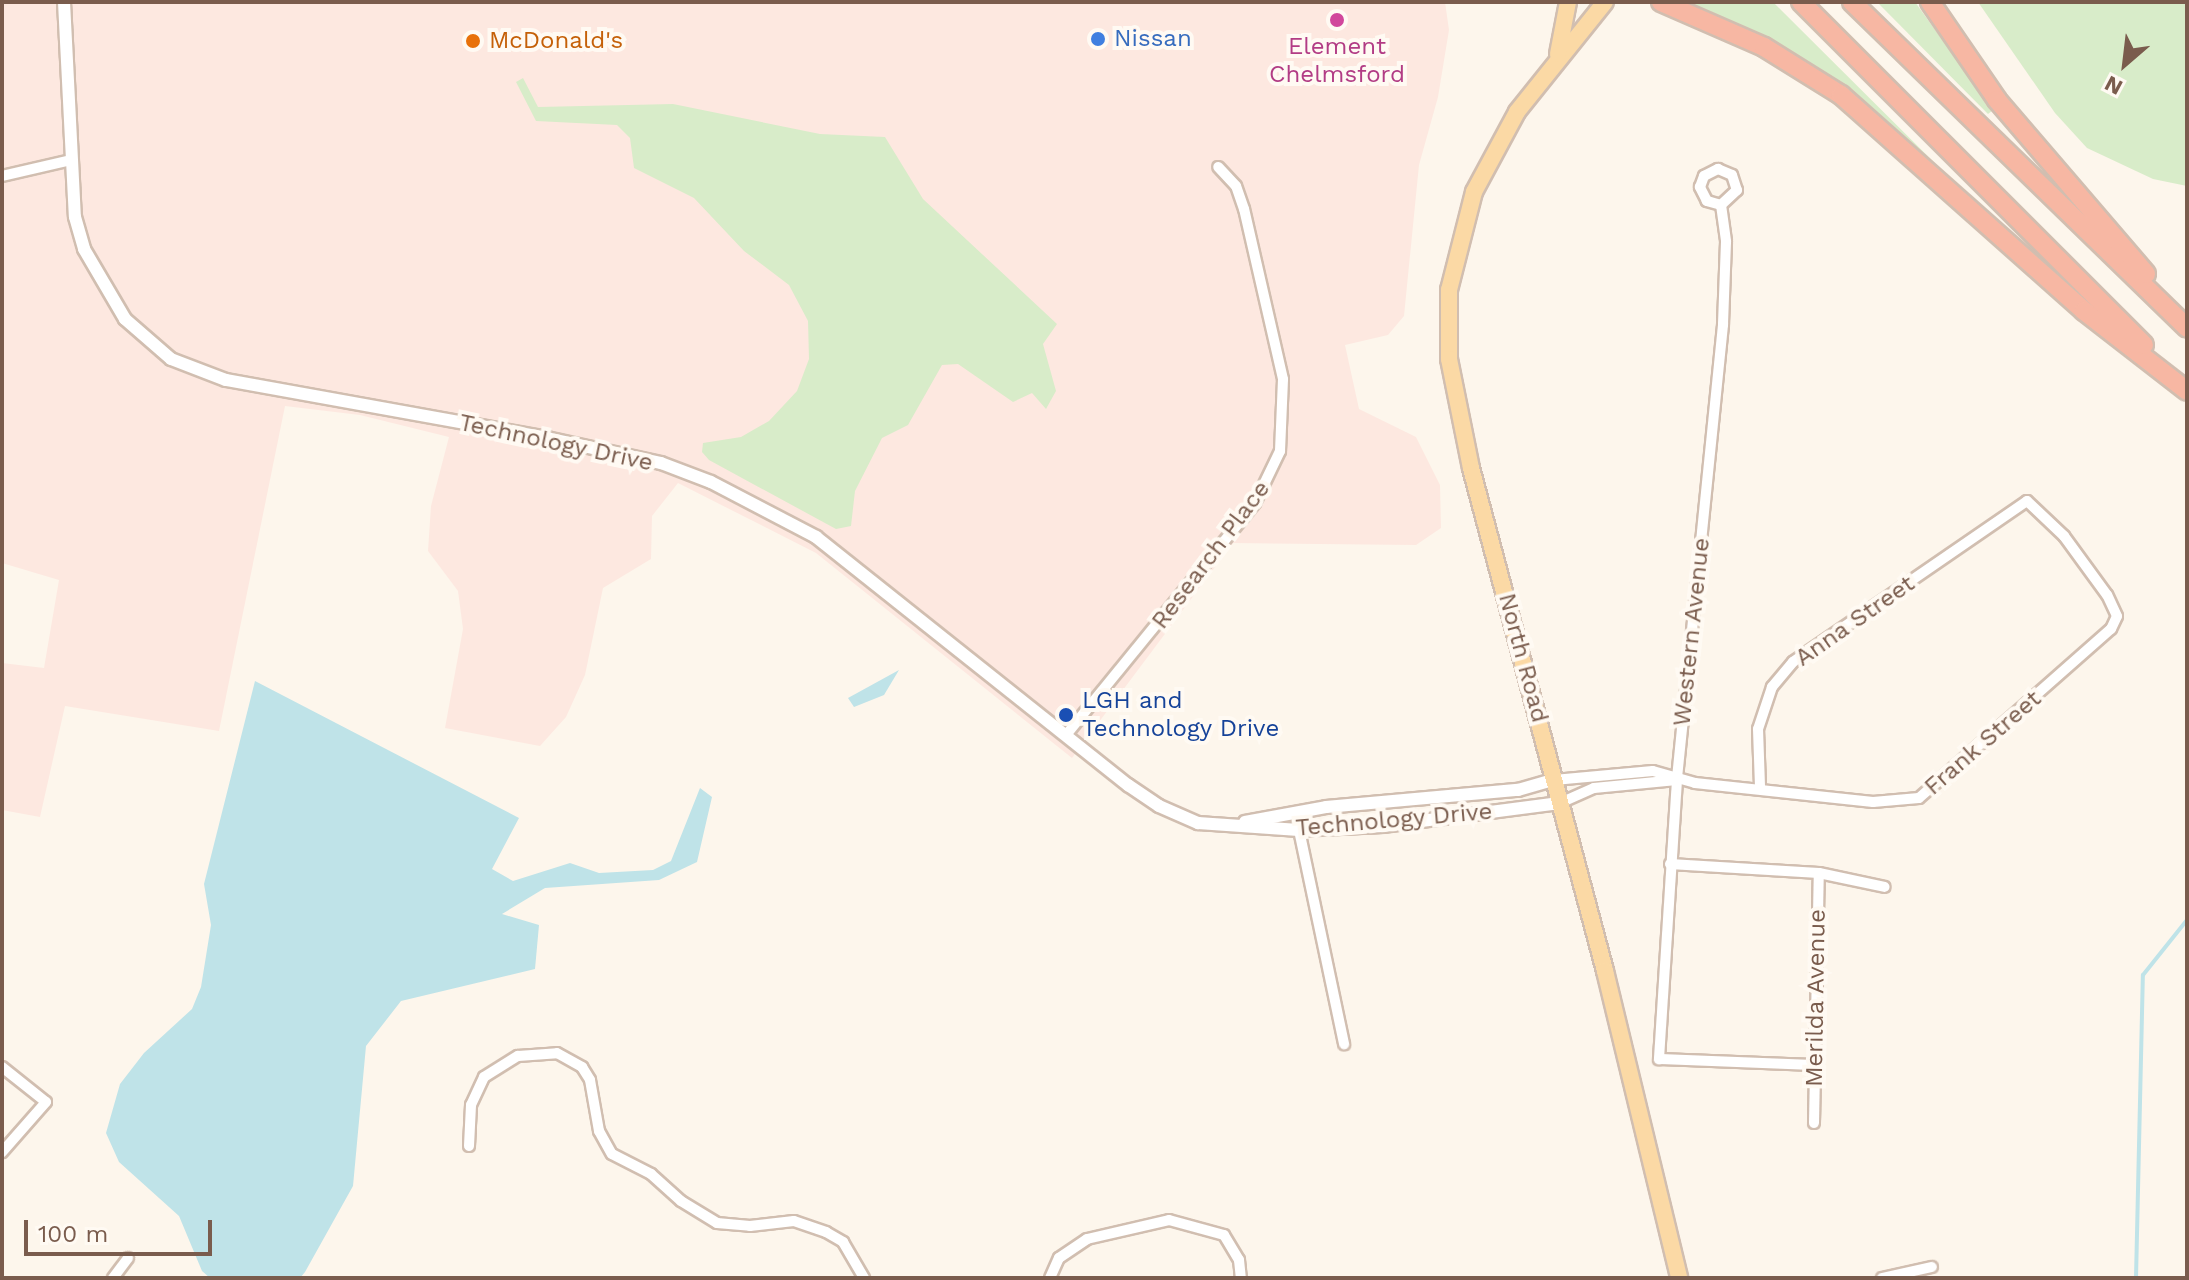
<!DOCTYPE html>
<style>
body{margin:0}
#map{position:relative;width:2189px;height:1280px;overflow:hidden;background:#fdf6ec;font-family:"Work Sans",sans-serif}
div>[style]{position:absolute}
.commercial>*{inset:0;background:#fde8e0}
.green>*{inset:0;background:#d8ecc9}
.water>*{inset:0;background:#bfe3e8}
.stream>*{height:4px;margin:-2px;padding:0 2px;transform-origin:2px;border-radius:2px;background:#bfe3e8}
.roads{filter:drop-shadow(2px 0 #d1beb0) drop-shadow(-2px 0 #d1beb0) drop-shadow(0 2px #d1beb0) drop-shadow(0 -2px #d1beb0)}
.minor>*{height:10px;margin:-5px;padding:0 5px;transform-origin:5px;border-radius:5px;background:#fff}
.tertiary>*{height:12px;margin:-6px;padding:0 6px;transform-origin:6px;border-radius:6px;background:#fff}
.primary>*{height:16px;margin:-8px;padding:0 8px;transform-origin:8px;border-radius:8px;background:#fbd9a5}
.motorway>*{height:18px;margin:-9px;padding:0 9px;transform-origin:9px;border-radius:9px;background:#f7b7a3}
.dots>*{width:22px;height:22px;translate:-50% -50%;box-sizing:border-box;border:4px solid #fffaf3;border-radius:50%}
span{translate:-50% -50%;white-space:nowrap;text-align:center;line-height:1.15;-webkit-text-stroke:8px #fffaf3;paint-order:stroke}
.shop-label{font-size:24px;color:#366cbe}
.left{translate:0 -50%;text-align:left}
.food-label{font-size:24px;color:#c56008}
.hotel-label{font-size:24px;color:#b23c85}
.street-label{font-size:24px;color:#7a5c4d}
.transit-label{font-size:24px;color:#164399}
.frame{position:absolute;inset:0;border:4px solid #7a5c4d;pointer-events:none}
.north{position:absolute;left:2085px;top:24px;width:80px;height:80px;-webkit-text-stroke:6px #fffaf3;paint-order:stroke;rotate:208deg;font-size:22px;font-weight:700;line-height:32px;text-align:center;color:#7a5c4d}
.north::after{content:'';display:block;margin:auto;width:28px;height:36px;background:#7a5c4d;clip-path:polygon(50% 0,100% 100%,50% 72%,0 100%)}
.scale{position:absolute;left:24px;top:1220px;width:188px;height:36px;box-sizing:border-box;border:4px solid #7a5c4d;border-top:0;padding-left:10px;font-size:24px;line-height:28px;white-space:nowrap;color:#7a5c4d;-webkit-text-stroke:6px #fffaf3;paint-order:stroke}
</style>
<div id="map">
<div class="commercial">
<i style="clip-path:polygon(2px 2px,1445px 2px,1449px 30px,1438px 97px,1419px 165px,1404px 316px,1388px 335px,1345px 345px,1359px 409px,1416px 437px,1440px 485px,1441px 528px,1416px 545px,1233px 543px,1072px 758px,816px 553px,678px 483px,652px 516px,651px 559px,603px 588px,585px 675px,566px 717px,540px 746px,445px 728px,463px 629px,458px 591px,428px 551px,431px 506px,449px 437px,360px 415px,285px 406px,219px 731px,65px 706px,40px 817px,2px 810px,2px 663px,44px 668px,59px 580px,2px 563px)"></i>
</div>
<div class="green">
<i style="clip-path:polygon(1689px 2px,1773px 2px,1992px 220px,1871px 108px,1820px 69px)"></i>
<i style="clip-path:polygon(1877px 2px,1915px 2px,1993px 110px,1988px 114px)"></i>
<i style="clip-path:polygon(1978px 2px,2187px 2px,2187px 186px,2153px 179px,2087px 148px,2055px 113px)"></i>
<i style="clip-path:polygon(523px 78px,538px 107px,673px 104px,820px 134px,885px 137px,923px 199px,1057px 324px,1043px 344px,1056px 391px,1046px 409px,1032px 393px,1013px 402px,958px 364px,942px 365px,908px 425px,882px 438px,855px 491px,851px 526px,836px 529px,709px 460px,702px 452px,703px 443px,741px 437px,769px 421px,797px 391px,809px 359px,808px 321px,789px 285px,744px 251px,694px 198px,634px 168px,630px 138px,617px 125px,536px 121px,516px 82px)"></i>
</div>
<div class="water">
<i style="clip-path:polygon(899px 670px,884px 695px,854px 707px,848px 698px)"></i>
<i style="clip-path:polygon(255px 681px,519px 818px,492px 869px,513px 881px,570px 863px,599px 873px,653px 870px,671px 861px,700px 788px,712px 797px,697px 862px,659px 880px,545px 888px,502px 914px,539px 925px,535px 969px,401px 1001px,366px 1046px,353px 1186px,305px 1272px,300px 1278px,210px 1278px,202px 1271px,179px 1216px,119px 1162px,106px 1133px,120px 1084px,144px 1053px,192px 1009px,201px 987px,211px 925px,204px 884px)"></i>
</div>
<div class="stream">
<i style="left:2136px;top:1278px;width:303px;rotate:-88.7deg"></i>
<i style="left:2143px;top:975px;width:70px;rotate:-51.3deg"></i>
</div>
<div class="roads">
<div class="minor">
<i style="left:2px;top:176px;width:71px;rotate:-13.1deg"></i>
<i style="left:1721px;top:205px;width:15px;rotate:-164deg"></i>
<i style="left:1707px;top:201px;width:16px;rotate:-117deg"></i>
<i style="left:1700px;top:187px;width:12px;rotate:-70deg"></i>
<i style="left:1704px;top:176px;width:16px;rotate:-27deg"></i>
<i style="left:1718px;top:169px;width:15px;rotate:23deg"></i>
<i style="left:1732px;top:175px;width:16px;rotate:72deg"></i>
<i style="left:1737px;top:190px;width:22px;rotate:137deg"></i>
<i style="left:1721px;top:205px;width:37px;rotate:82deg"></i>
<i style="left:1726px;top:242px;width:83px;rotate:92.1deg"></i>
<i style="left:1723px;top:325px;width:457px;rotate:95.8deg"></i>
<i style="left:1677px;top:780px;width:280px;rotate:93.7deg"></i>
<i style="left:1659px;top:1059px;width:156px;rotate:2.2deg"></i>
<i style="left:1066px;top:735px;width:299px;rotate:-50.8deg"></i>
<i style="left:1255px;top:503px;width:58px;rotate:-64.3deg"></i>
<i style="left:1280px;top:451px;width:72px;rotate:-87.6deg"></i>
<i style="left:1283px;top:379px;width:174px;rotate:-102.9deg"></i>
<i style="left:1244px;top:209px;width:24px;rotate:-109deg"></i>
<i style="left:1236px;top:186px;width:26px;rotate:-133deg"></i>
<i style="left:1554px;top:780px;width:99px;rotate:-5.2deg"></i>
<i style="left:1653px;top:771px;width:44px;rotate:15.9deg"></i>
<i style="left:1695px;top:783px;width:179px;rotate:6.1deg"></i>
<i style="left:1873px;top:802px;width:46px;rotate:-5deg"></i>
<i style="left:1919px;top:798px;width:256px;rotate:-41.4deg"></i>
<i style="left:2111px;top:629px;width:14px;rotate:-65deg"></i>
<i style="left:2117px;top:616px;width:23px;rotate:-115deg"></i>
<i style="left:2107px;top:595px;width:73px;rotate:-126.1deg"></i>
<i style="left:2064px;top:536px;width:51px;rotate:-136.6deg"></i>
<i style="left:2027px;top:501px;width:284px;rotate:145.5deg"></i>
<i style="left:1793px;top:662px;width:33px;rotate:130deg"></i>
<i style="left:1772px;top:687px;width:44px;rotate:108.4deg"></i>
<i style="left:1758px;top:729px;width:58px;rotate:88deg"></i>
<i style="left:1560px;top:803px;width:37px;rotate:-24deg"></i>
<i style="left:1594px;top:788px;width:83px;rotate:-5.5deg"></i>
<i style="left:1299px;top:830px;width:219px;rotate:78.1deg"></i>
<i style="left:1670px;top:864px;width:149px;rotate:3.5deg"></i>
<i style="left:1819px;top:873px;width:67px;rotate:12deg"></i>
<i style="left:2px;top:1067px;width:56px;rotate:38.5deg"></i>
<i style="left:46px;top:1102px;width:67px;rotate:131.3deg"></i>
<i style="left:1814px;top:1123px;width:250px;rotate:-88.9deg"></i>
<i style="left:469px;top:1146px;width:41px;rotate:-87.2deg"></i>
<i style="left:471px;top:1105px;width:31px;rotate:-65deg"></i>
<i style="left:484px;top:1077px;width:40px;rotate:-32deg"></i>
<i style="left:518px;top:1056px;width:39px;rotate:-4deg"></i>
<i style="left:557px;top:1053px;width:29px;rotate:29deg"></i>
<i style="left:582px;top:1067px;width:15px;rotate:58deg"></i>
<i style="left:590px;top:1080px;width:52px;rotate:80deg"></i>
<i style="left:599px;top:1131px;width:26px;rotate:61deg"></i>
<i style="left:612px;top:1154px;width:44px;rotate:27.1deg"></i>
<i style="left:651px;top:1174px;width:40px;rotate:42deg"></i>
<i style="left:681px;top:1201px;width:42px;rotate:31.4deg"></i>
<i style="left:717px;top:1223px;width:33px;rotate:5deg"></i>
<i style="left:750px;top:1226px;width:44px;rotate:-6.5deg"></i>
<i style="left:794px;top:1221px;width:34px;rotate:19deg"></i>
<i style="left:826px;top:1232px;width:20px;rotate:30deg"></i>
<i style="left:843px;top:1242px;width:42px;rotate:59.7deg"></i>
<i style="left:113px;top:1278px;width:25px;rotate:-53deg"></i>
<i style="left:1050px;top:1278px;width:22px;rotate:-66deg"></i>
<i style="left:1059px;top:1258px;width:34px;rotate:-34deg"></i>
<i style="left:1087px;top:1239px;width:84px;rotate:-13deg"></i>
<i style="left:1169px;top:1220px;width:57px;rotate:15.3deg"></i>
<i style="left:1224px;top:1235px;width:29px;rotate:59deg"></i>
<i style="left:1239px;top:1260px;width:18px;rotate:84deg"></i>
<i style="left:1882px;top:1278px;width:51px;rotate:-12.4deg"></i>
</div>
<div class="tertiary">
<i style="left:64px;top:2px;width:215px;rotate:87.1deg"></i>
<i style="left:75px;top:217px;width:33px;rotate:74deg"></i>
<i style="left:84px;top:249px;width:81px;rotate:59.6deg"></i>
<i style="left:125px;top:319px;width:61px;rotate:41deg"></i>
<i style="left:171px;top:359px;width:59px;rotate:20.9deg"></i>
<i style="left:226px;top:380px;width:326px;rotate:10.2deg"></i>
<i style="left:547px;top:438px;width:117px;rotate:12.4deg"></i>
<i style="left:661px;top:463px;width:53px;rotate:20.8deg"></i>
<i style="left:711px;top:482px;width:119px;rotate:27.6deg"></i>
<i style="left:816px;top:537px;width:399px;rotate:38.5deg"></i>
<i style="left:1128px;top:785px;width:37px;rotate:34deg"></i>
<i style="left:1159px;top:806px;width:43px;rotate:23.6deg"></i>
<i style="left:1198px;top:823px;width:101px;rotate:4deg"></i>
<i style="left:1299px;top:830px;width:84px;rotate:-2.7deg"></i>
<i style="left:1383px;top:826px;width:178px;rotate:-7.4deg"></i>
<i style="left:1245px;top:822px;width:82px;rotate:-10.5deg"></i>
<i style="left:1326px;top:807px;width:193px;rotate:-5.1deg"></i>
<i style="left:1518px;top:790px;width:37px;rotate:-16deg"></i>
</div>
<div class="primary">
<i style="left:1605px;top:2px;width:141px;rotate:128.7deg"></i>
<i style="left:1517px;top:112px;width:91px;rotate:118.3deg"></i>
<i style="left:1474px;top:192px;width:101px;rotate:104.3deg"></i>
<i style="left:1449px;top:290px;width:69px;rotate:90deg"></i>
<i style="left:1449px;top:359px;width:111px;rotate:78.6deg"></i>
<i style="left:1471px;top:468px;width:521px;rotate:75.08deg"></i>
<i style="left:1605px;top:971px;width:316px;rotate:76.4deg"></i>
<i style="left:1558px;top:54px;width:53px;rotate:-79.1deg"></i>
</div>
<div class="motorway">
<i style="left:1661px;top:2px;width:112px;rotate:23.6deg"></i>
<i style="left:1764px;top:47px;width:91px;rotate:31.9deg"></i>
<i style="left:1841px;top:95px;width:325px;rotate:41.6deg"></i>
<i style="left:2084px;top:311px;width:130px;rotate:37.8deg"></i>
<i style="left:1801px;top:2px;width:485px;rotate:45deg"></i>
<i style="left:1852px;top:2px;width:467px;rotate:44.2deg"></i>
<i style="left:1930px;top:2px;width:119px;rotate:55.6deg"></i>
<i style="left:1997px;top:100px;width:229px;rotate:49.4deg"></i>
</div>
</div>
<div class="dots">
<i style="left:1337px;top:20px;background:#d1479c"></i>
<i style="left:1098px;top:39px;background:#3f7fe0"></i>
<i style="left:473px;top:41px;background:#e8710a"></i>
<i style="left:1066px;top:715px;background:#1a4fb4"></i>
</div>
<div class="shop-label">
<span class="left" style="left:1114px;top:39px">Nissan</span>
</div>
<div class="food-label">
<span class="left" style="left:489px;top:41px">McDonald's</span>
</div>
<div class="hotel-label">
<span style="left:1337px;top:61px">Element<br>Chelmsford</span>
</div>
<div class="street-label">
<span style="left:556px;top:443px;rotate:12deg">Technology Drive</span>
<span style="left:1211px;top:555px;rotate:-53deg">Research Place</span>
<span style="left:1855px;top:621px;rotate:-35deg">Anna Street</span>
<span style="left:1692px;top:632px;rotate:-84deg">Western Avenue</span>
<span style="left:1523px;top:658px;rotate:75deg">North Road</span>
<span style="left:1983px;top:743px;rotate:-41deg">Frank Street</span>
<span style="left:1394px;top:820px;rotate:-5deg">Technology Drive</span>
<span style="left:1816px;top:998px;rotate:-89deg">Merilda Avenue</span>
</div>
<div class="transit-label">
<span class="left" style="left:1082px;top:715px">LGH and<br>Technology Drive</span>
</div>
<div class="frame"></div>
<div class="north">N</div>
<div class="scale">100 m</div>
</div>
